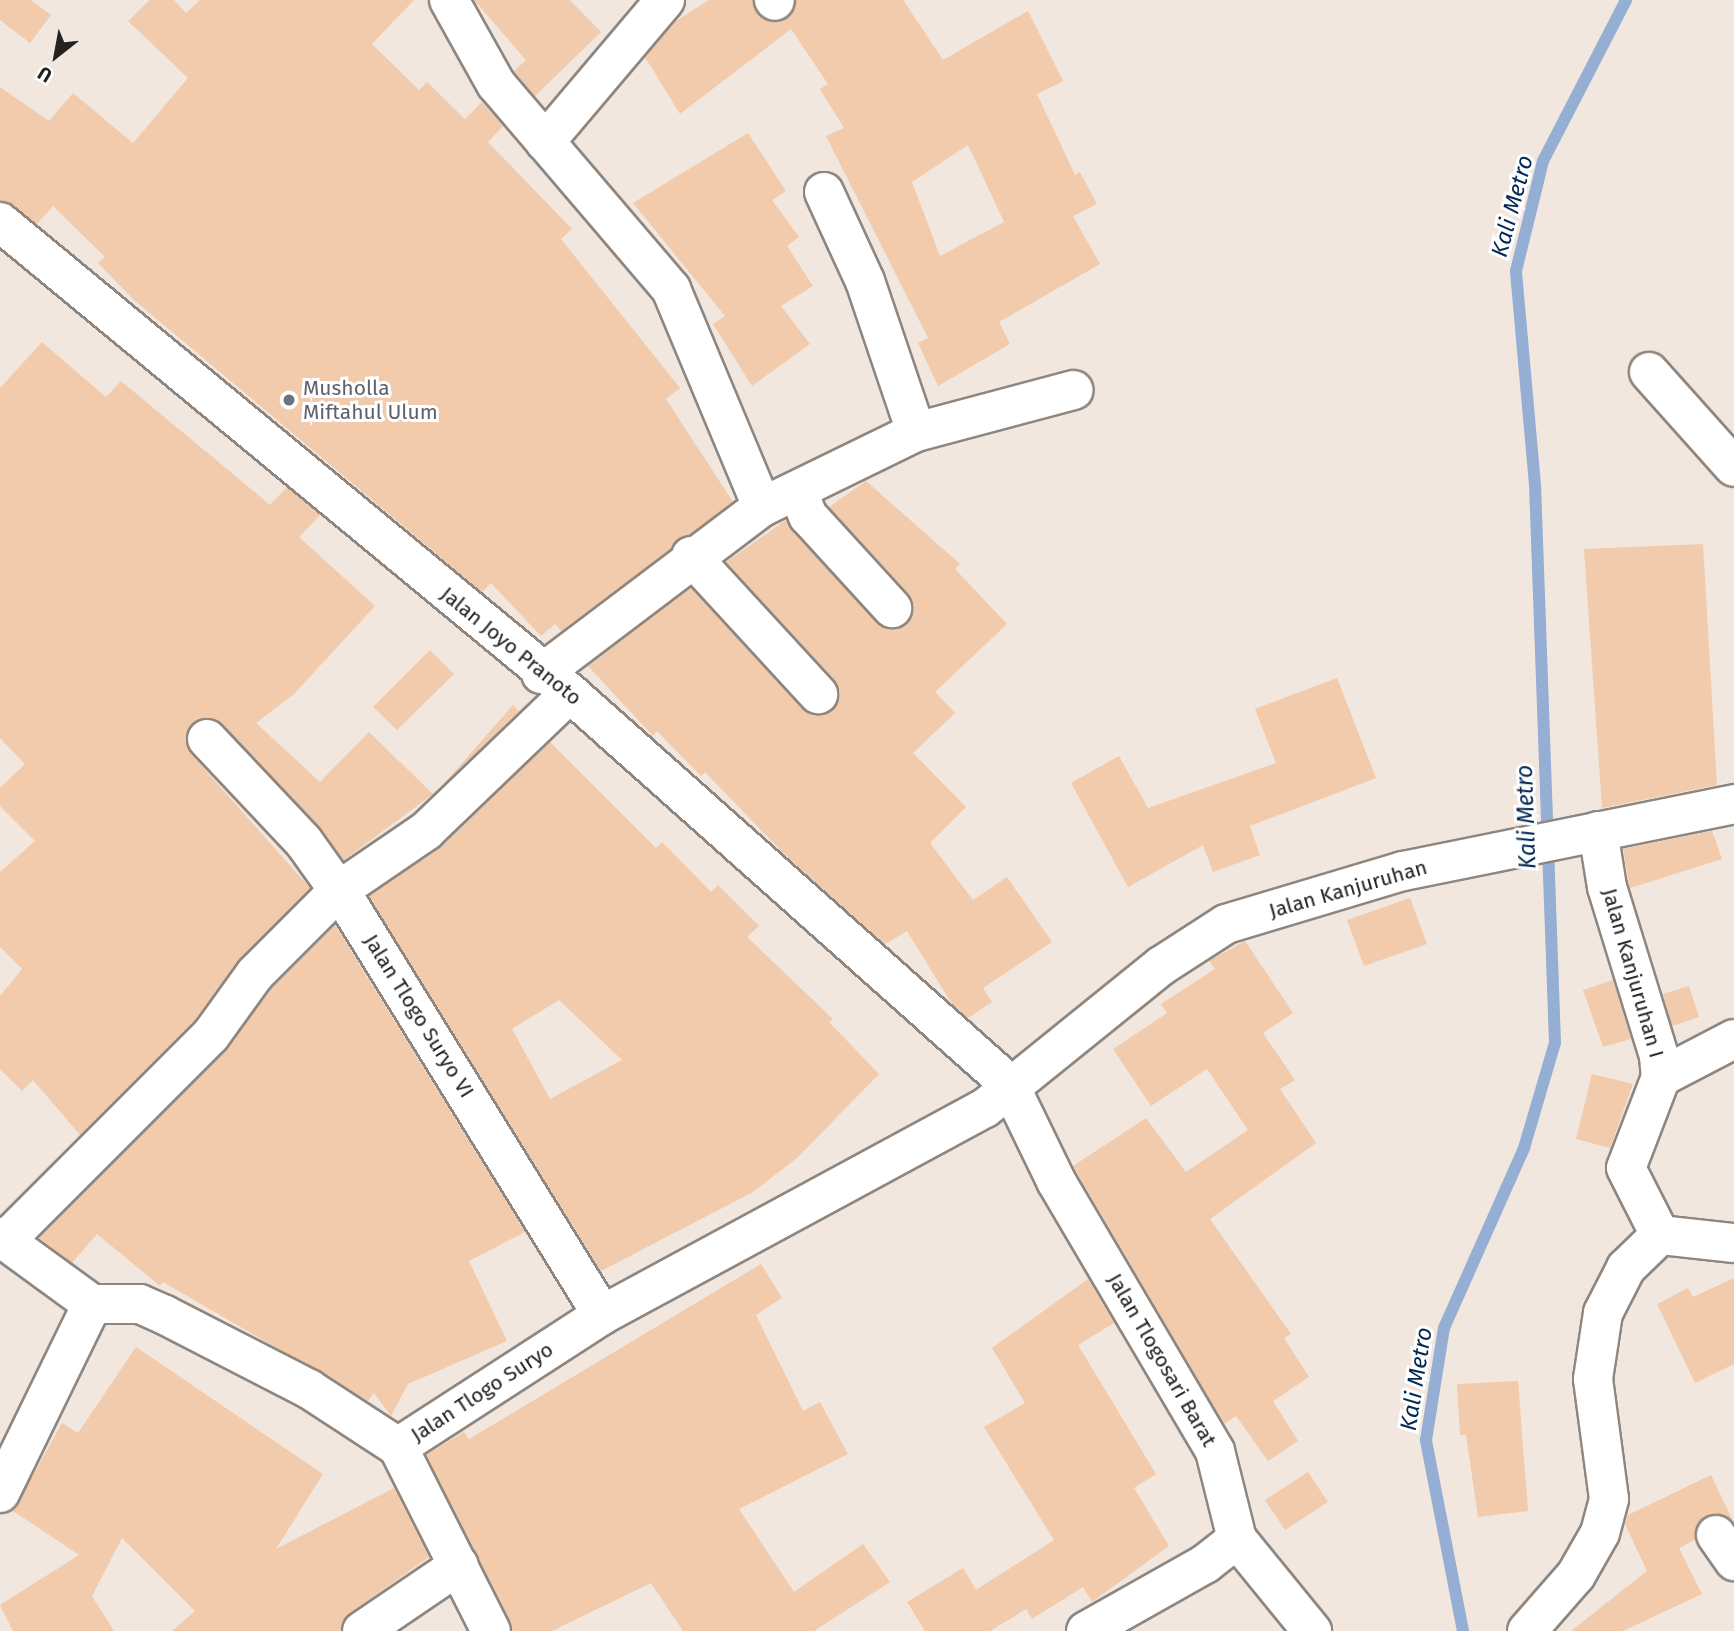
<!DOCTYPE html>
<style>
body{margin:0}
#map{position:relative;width:1734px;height:1631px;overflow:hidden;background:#f1e7df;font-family:"Fira Sans",sans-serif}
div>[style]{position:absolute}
.stream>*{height:12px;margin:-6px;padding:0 6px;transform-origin:6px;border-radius:6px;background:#94afd3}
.building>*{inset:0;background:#f1cbab}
.roads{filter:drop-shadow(2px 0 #8e867f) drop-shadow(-2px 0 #8e867f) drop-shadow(0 2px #8e867f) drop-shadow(0 -2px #8e867f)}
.minor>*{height:38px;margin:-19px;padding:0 19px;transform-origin:19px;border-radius:19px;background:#fff}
.dots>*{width:19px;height:19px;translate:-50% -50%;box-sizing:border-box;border:4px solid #fff;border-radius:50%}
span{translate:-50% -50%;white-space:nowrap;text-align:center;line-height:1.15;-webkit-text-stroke:6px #fff;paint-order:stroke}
.worship-label{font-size:21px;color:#5b616d}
.left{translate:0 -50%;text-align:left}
.street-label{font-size:21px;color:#24211e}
.water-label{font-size:23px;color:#022854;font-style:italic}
.north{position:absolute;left:21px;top:21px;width:70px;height:70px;-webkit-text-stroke:5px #fff;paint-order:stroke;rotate:211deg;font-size:19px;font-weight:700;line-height:28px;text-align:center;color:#24211e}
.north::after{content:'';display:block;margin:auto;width:24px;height:32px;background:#24211e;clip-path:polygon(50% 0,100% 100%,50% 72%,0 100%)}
</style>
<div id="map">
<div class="stream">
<i style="left:1463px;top:1631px;width:195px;rotate:-101deg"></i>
<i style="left:1426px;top:1440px;width:113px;rotate:-80.9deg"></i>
<i style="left:1444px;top:1328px;width:197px;rotate:-66deg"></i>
<i style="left:1524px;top:1148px;width:109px;rotate:-73.6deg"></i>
<i style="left:1555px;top:1043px;width:558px;rotate:-92.05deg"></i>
<i style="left:1535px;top:485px;width:215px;rotate:-95.1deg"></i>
<i style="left:1516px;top:271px;width:113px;rotate:-76.2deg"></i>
<i style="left:1543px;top:161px;width:181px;rotate:-62.7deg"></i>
</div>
<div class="building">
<i style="clip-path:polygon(0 0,31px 0,51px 15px,30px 43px,0 20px)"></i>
<i style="clip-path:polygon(150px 0,174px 0,186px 13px,200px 0,414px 0,372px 44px,419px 90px,427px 82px,465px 119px,482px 102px,503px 126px,488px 142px,572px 229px,561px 239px,680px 388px,666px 399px,733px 502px,561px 631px,555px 624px,541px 636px,491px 583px,482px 592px,134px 300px,98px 263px,105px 257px,53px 206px,37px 224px,0 201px,0 87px,49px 121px,73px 93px,133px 143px,188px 78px,128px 21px)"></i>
<i style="clip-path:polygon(474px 0,570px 0,601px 32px,535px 96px,514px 71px,526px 60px)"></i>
<i style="clip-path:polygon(evenodd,709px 0,753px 0,759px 15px,770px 22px,790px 17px,796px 0,903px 0,943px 60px,1028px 11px,1063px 81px,1037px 94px,1075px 175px,1080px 172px,1097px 204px,1073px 216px,1100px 264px,999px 322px,1010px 344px,938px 386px,918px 343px,928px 338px,826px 136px,844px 128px,820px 89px,828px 84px,791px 29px,680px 114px,645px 57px,676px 21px,709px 0,968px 145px,1004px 222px,940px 256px,912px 182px,968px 145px)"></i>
<i style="clip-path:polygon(748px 133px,786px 191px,772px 200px,799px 237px,787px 246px,813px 286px,781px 306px,810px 344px,752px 386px,713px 324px,725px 316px,633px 203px)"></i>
<i style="clip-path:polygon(42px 342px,106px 397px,121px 381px,270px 505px,287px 487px,320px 515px,299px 537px,375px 606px,294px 694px,256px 723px,320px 782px,369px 732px,433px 794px,344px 860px,223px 724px,203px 718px,192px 724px,186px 743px,191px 754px,310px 888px,239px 959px,194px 1021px,80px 1135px,33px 1080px,22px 1091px,0 1069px,0 996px,22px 969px,0 947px,0 872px,35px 841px,0 806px,0 788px,25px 764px,0 738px,0 388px)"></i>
<i style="clip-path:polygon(866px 481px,960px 564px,955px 569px,1007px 624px,935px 692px,955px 713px,913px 753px,966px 807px,930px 843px,973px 900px,1007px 877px,1052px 942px,983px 988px,992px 1002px,968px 1018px,952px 1004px,907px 931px,885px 944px,782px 852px,705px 772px,701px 776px,657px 731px,653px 736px,588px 666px,691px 588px,802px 709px,812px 715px,832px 710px,839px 700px,834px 679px,726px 562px,786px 520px,876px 623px,886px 629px,906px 625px,913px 614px,909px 594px,829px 507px)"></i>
<i style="clip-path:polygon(1703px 544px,1717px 785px,1602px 808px,1584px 549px)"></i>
<i style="clip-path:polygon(430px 650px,454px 674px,397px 730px,373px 707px)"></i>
<i style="clip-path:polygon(1337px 678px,1376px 778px,1250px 826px,1260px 855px,1213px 872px,1203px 845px,1128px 887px,1071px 783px,1119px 756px,1148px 808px,1276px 763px,1255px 709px)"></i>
<i style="clip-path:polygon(513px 705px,519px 711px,441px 787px)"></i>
<i style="clip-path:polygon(evenodd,550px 742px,656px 848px,662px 842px,711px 892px,718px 885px,759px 926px,747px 937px,833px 1019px,829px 1022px,879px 1074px,797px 1158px,753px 1192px,601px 1271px,369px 896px,441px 847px,550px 742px,559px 1000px,622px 1060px,550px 1099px,512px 1029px,559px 1000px)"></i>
<i style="clip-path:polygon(1712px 831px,1722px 859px,1630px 888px,1623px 849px)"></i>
<i style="clip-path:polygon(1410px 898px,1427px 944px,1364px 966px,1347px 920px)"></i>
<i style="clip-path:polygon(335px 925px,525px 1232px,469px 1261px,507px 1341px,408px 1384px,391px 1416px,374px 1393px,368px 1401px,163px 1282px,160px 1286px,97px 1234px,72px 1263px,39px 1238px,226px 1050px,272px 988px)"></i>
<i style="clip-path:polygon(1245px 941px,1293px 1013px,1263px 1033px,1295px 1080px,1280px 1089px,1316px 1143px,1210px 1219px,1291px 1334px,1284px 1338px,1309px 1377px,1273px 1401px,1298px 1441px,1268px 1461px,1236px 1416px,1224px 1424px,1073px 1166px,1146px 1118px,1186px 1172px,1248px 1130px,1207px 1069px,1151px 1106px,1113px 1049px,1167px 1013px,1161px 1004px,1215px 969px,1209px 961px)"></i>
<i style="clip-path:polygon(1613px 980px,1631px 1039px,1603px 1047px,1583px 990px)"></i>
<i style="clip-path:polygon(1689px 986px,1699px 1017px,1672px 1026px,1663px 994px)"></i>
<i style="clip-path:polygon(1592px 1074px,1633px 1084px,1610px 1148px,1576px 1139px)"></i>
<i style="clip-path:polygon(761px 1264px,782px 1298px,756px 1315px,803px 1411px,820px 1402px,848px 1454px,739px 1509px,794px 1592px,863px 1544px,890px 1582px,814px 1631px,683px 1631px,651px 1583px,552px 1631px,513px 1631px,426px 1455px,464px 1432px,469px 1439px)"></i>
<i style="clip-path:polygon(1734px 1278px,1734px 1364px,1695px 1383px,1657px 1304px,1688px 1288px,1693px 1297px)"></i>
<i style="clip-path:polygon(1088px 1279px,1114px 1323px,1078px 1345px,1156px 1474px,1134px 1488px,1169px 1546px,1092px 1602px,1083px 1587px,1032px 1619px,1026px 1609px,990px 1631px,925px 1631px,907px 1602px,963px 1568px,976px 1590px,1054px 1540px,984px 1427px,1025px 1403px,992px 1348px)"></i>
<i style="clip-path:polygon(136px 1347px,323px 1474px,276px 1549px,394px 1488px,429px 1557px,350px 1613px,340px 1631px,172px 1631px,195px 1611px,122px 1538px,92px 1596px,114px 1631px,13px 1631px,0 1605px,79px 1555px,13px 1511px,62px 1423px,78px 1433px)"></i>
<i style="clip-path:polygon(1518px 1381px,1528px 1511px,1478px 1517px,1466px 1435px,1460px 1435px,1457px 1384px)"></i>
<i style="clip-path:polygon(1308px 1472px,1328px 1502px,1285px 1530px,1265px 1500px)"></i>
<i style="clip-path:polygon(1711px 1475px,1733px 1521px,1715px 1513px,1704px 1517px,1695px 1540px,1679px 1548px,1702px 1594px,1623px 1631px,1571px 1631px,1647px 1571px,1625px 1524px,1628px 1515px)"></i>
</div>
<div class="roads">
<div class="minor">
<i style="left:449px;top:0;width:96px;rotate:60.8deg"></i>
<i style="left:496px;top:84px;width:270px;rotate:49.5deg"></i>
<i style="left:671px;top:289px;width:236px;rotate:67.3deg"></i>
<i style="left:774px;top:0;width:1px;rotate:45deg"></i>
<i style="left:545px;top:142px;width:186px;rotate:-49.8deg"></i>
<i style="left:824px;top:192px;width:98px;rotate:65.3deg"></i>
<i style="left:865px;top:281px;width:159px;rotate:71.3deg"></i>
<i style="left:0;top:222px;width:739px;rotate:39.57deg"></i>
<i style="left:570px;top:693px;width:588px;rotate:41.69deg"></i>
<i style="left:1009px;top:1084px;width:108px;rotate:64.1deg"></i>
<i style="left:1056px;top:1181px;width:313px;rotate:59.5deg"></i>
<i style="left:1215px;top:1451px;width:91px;rotate:76deg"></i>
<i style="left:1237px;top:1539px;width:119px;rotate:50.8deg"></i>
<i style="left:1649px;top:372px;width:127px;rotate:48.2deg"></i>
<i style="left:799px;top:494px;width:24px;rotate:68deg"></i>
<i style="left:808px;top:516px;width:125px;rotate:47.6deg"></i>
<i style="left:691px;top:556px;width:188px;rotate:47.4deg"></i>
<i style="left:541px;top:674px;width:277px;rotate:-37.1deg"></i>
<i style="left:762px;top:507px;width:171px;rotate:-26deg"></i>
<i style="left:916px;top:432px;width:163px;rotate:-14.9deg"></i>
<i style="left:207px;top:739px;width:141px;rotate:46.7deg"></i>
<i style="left:304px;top:842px;width:77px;rotate:54.5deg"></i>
<i style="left:349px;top:905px;width:482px;rotate:58.3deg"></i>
<i style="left:1598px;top:831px;width:57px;rotate:80.9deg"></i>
<i style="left:1607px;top:887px;width:177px;rotate:72.9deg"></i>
<i style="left:1659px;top:1056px;width:21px;rotate:85deg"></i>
<i style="left:1661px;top:1077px;width:97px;rotate:111deg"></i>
<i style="left:1626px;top:1168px;width:75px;rotate:63.1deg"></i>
<i style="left:1660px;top:1235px;width:74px;rotate:6.2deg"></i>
<i style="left:1661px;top:1077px;width:82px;rotate:-27.5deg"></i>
<i style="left:0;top:1237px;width:114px;rotate:36.1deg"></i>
<i style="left:5px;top:1241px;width:291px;rotate:-45deg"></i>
<i style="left:211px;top:1035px;width:75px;rotate:-54.2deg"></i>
<i style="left:255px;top:974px;width:117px;rotate:-45deg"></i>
<i style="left:338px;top:891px;width:107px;rotate:-34.3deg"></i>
<i style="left:426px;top:831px;width:199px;rotate:-43.8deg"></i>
<i style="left:92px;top:1304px;width:48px"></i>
<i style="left:140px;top:1304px;width:27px;rotate:24deg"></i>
<i style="left:165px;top:1315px;width:162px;rotate:27.2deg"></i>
<i style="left:309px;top:1389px;width:106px;rotate:33.1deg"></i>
<i style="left:398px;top:1447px;width:206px;rotate:63.2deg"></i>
<i style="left:398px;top:1447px;width:243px;rotate:-32.9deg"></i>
<i style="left:602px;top:1315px;width:435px;rotate:-28.4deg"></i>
<i style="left:985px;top:1108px;width:226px;rotate:-38.9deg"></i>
<i style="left:1161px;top:966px;width:77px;rotate:-32.9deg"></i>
<i style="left:1226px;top:924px;width:185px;rotate:-16.7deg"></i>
<i style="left:1403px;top:871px;width:338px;rotate:-11.4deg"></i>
<i style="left:0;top:1493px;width:210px;rotate:-64deg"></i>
<i style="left:1716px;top:1535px;width:32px;rotate:55deg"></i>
<i style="left:362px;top:1631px;width:117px;rotate:-34.2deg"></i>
<i style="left:1086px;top:1631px;width:137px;rotate:-29.4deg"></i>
<i style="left:1205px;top:1564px;width:41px;rotate:-38deg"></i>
<i style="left:1527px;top:1631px;width:74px;rotate:-48.8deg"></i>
<i style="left:1576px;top:1575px;width:48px;rotate:-60.3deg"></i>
<i style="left:1600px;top:1533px;width:35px;rotate:-75deg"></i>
<i style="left:1609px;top:1499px;width:121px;rotate:-97.6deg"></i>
<i style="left:1593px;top:1379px;width:67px;rotate:-81.4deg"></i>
<i style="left:1603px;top:1313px;width:51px;rotate:-62.9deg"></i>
<i style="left:1626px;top:1268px;width:47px;rotate:-44.1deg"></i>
</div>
</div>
<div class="dots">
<i style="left:289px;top:400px;background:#6b7280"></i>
</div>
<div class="worship-label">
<span class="left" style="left:303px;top:400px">Musholla<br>Miftahul Ulum</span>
</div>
<div class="street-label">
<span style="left:511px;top:646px;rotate:39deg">Jalan Joyo Pranoto</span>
<span style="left:1348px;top:889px;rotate:-16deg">Jalan Kanjuruhan</span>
<span style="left:1633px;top:973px;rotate:74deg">Jalan Kanjuruhan I</span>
<span style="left:419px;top:1016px;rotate:58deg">Jalan Tlogo Suryo VI</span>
<span style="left:1162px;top:1360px;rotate:60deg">Jalan Tlogosari Barat</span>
<span style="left:482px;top:1392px;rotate:-33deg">Jalan Tlogo Suryo</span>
</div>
<div class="water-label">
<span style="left:1512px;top:206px;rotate:-75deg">Kali Metro</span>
<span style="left:1526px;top:817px;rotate:-92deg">Kali Metro</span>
<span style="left:1416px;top:1379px;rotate:-81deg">Kali Metro</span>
</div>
<div class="north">U</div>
</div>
